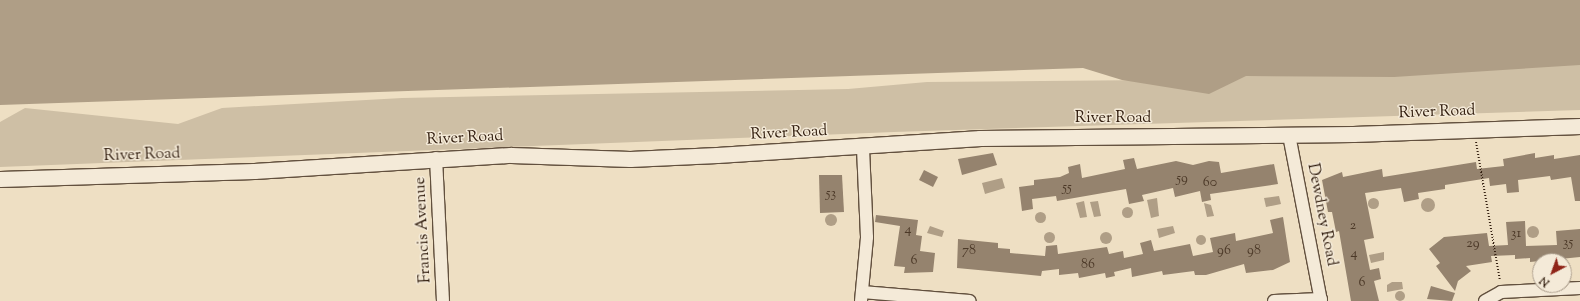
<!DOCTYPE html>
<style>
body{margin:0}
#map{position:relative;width:1580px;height:301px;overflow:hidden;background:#eedfc3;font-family:"Sorts Mill Goudy",serif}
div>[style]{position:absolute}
.green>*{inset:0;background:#cebfa5}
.water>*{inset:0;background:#af9e86}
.round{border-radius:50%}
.building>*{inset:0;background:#95836e}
.path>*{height:2px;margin-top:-1px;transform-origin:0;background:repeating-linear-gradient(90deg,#342011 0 1px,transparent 0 3px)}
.roads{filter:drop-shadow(1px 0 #62503e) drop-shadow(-1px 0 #62503e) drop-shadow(0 1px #62503e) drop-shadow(0 -1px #62503e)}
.minor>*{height:12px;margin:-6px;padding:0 6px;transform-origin:6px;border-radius:6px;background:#f4ead8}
.tertiary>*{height:15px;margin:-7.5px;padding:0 7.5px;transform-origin:7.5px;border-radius:7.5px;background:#f4ead8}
span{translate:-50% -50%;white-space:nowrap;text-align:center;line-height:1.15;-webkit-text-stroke:3px #f4ead8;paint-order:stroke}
.number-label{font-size:14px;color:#4c3928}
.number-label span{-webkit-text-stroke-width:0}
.street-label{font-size:16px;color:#342011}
.north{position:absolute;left:1532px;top:253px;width:40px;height:40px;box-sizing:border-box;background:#f4ead8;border:1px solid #a79988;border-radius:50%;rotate:221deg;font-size:11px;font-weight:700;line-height:16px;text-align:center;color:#342011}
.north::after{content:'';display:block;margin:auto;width:14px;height:18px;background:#8f2418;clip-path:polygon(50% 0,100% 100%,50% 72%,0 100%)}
</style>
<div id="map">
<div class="green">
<i style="clip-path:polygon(1580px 60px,1580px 110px,894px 132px,0 167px,0 122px,25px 108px,178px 124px,222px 108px,402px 98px,848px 89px,927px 82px,1151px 80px)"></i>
</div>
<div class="water">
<i style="clip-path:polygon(0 0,1580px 0,1580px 65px,1394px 77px,1246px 76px,1209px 94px,1122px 80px,1083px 68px,0 105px)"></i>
<i style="clip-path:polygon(1002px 178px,1005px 188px,985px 194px,982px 183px)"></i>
<i style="clip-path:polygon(1279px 196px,1281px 204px,1266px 207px,1264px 198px)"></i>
<i class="round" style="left:1367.5px;top:197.5px;width:11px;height:11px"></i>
<i class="round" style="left:1421px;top:198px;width:14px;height:14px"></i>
<i style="clip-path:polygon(1157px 198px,1159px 216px,1151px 218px,1147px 200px)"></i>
<i style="clip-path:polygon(1084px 201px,1087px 217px,1080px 218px,1076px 203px)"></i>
<i style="clip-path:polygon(1098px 201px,1101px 216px,1094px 217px,1090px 202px)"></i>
<i style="clip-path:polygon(1204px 203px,1211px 205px,1214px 216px,1207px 217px)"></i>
<i class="round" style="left:1121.5px;top:206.5px;width:11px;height:11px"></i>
<i class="round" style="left:1034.5px;top:211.5px;width:11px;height:11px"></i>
<i class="round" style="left:825px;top:214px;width:12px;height:12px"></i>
<i class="round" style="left:1527px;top:226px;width:12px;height:12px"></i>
<i style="clip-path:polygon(930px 226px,944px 231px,942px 237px,927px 233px)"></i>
<i style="clip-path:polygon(1173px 226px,1175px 233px,1159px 238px,1157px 229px)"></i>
<i class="round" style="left:1043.5px;top:231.5px;width:11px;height:11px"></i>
<i class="round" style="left:1100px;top:232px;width:12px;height:12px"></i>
<i class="round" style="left:1196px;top:235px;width:10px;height:10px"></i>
<i style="clip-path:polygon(1384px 252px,1384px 260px,1371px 263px,1369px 255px)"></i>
<i style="clip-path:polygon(1392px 282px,1402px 282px,1403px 289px,1387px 292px,1387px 285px)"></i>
<i class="round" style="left:1395px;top:291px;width:10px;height:10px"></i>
</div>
<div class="building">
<i style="clip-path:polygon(993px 153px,997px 165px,962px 175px,958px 159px)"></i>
<i style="clip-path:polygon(1535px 153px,1535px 158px,1554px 155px,1554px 159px,1580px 155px,1580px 201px,1575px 201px,1571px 177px,1551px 180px,1550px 176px,1518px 180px,1519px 192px,1507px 193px,1506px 184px,1490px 186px,1489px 178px,1445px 185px,1445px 189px,1418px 193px,1419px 199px,1404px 202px,1401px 188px,1365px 193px,1374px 238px,1364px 240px,1370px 270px,1379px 268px,1381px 279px,1374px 281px,1379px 301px,1351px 301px,1339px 231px,1336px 232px,1332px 212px,1328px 212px,1322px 180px,1342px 172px,1343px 177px,1382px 169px,1383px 177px,1476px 162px,1477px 169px,1504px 166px,1503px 159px)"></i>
<i style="clip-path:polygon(1134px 158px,1137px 169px,1176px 161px,1193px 165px,1209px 161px,1219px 162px,1221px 173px,1274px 164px,1278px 184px,1210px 194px,1211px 200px,1202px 202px,1200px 191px,1175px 197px,1173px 188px,1142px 195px,1144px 201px,1129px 204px,1126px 189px,1057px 201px,1056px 196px,1032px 199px,1033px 209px,1022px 211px,1019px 187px,1034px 185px,1034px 180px,1060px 177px,1069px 173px,1068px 167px,1080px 164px,1082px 178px,1125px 169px,1123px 160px)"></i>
<i style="clip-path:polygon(924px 170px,938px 177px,933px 187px,919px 180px)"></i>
<i style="clip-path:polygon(819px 175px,842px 175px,844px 212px,820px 213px)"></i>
<i style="clip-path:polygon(876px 215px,918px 220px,916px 235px,922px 236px,920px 251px,935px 253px,933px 272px,904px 273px,905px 267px,894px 266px,900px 226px,875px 222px)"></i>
<i style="clip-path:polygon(1283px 217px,1290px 262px,1273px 270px,1246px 273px,1244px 264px,1206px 275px,1195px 275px,1194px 271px,1163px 275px,1162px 271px,1132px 277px,1131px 268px,1114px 272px,1115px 276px,1106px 278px,1105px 273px,1079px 278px,1078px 273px,1059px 275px,1059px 269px,1042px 271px,1041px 276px,957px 268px,958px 239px,998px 243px,998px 248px,1010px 249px,1010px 253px,1045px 256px,1046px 246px,1057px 245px,1058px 254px,1107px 247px,1109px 254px,1123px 251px,1124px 258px,1143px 254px,1140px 243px,1151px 240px,1154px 251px,1190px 244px,1193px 256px,1213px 252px,1210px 238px,1235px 233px,1236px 241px,1273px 233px,1270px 220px)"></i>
<i style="clip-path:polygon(1525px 221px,1526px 246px,1557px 245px,1556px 231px,1580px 229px,1580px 257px,1530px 262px,1530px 258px,1515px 259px,1515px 255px,1491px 256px,1492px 262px,1466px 266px,1471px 271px,1458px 281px,1455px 291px,1436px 266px,1440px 263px,1429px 249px,1444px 237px,1487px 233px,1489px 246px,1508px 245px,1506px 222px)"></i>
<i style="clip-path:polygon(1431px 286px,1455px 293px,1452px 301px,1427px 299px)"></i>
</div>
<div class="path">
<i style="left:1476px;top:142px;width:141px;rotate:80.2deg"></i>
</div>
<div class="roads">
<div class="minor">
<i style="left:1289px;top:135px;width:169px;rotate:79.1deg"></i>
<i style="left:436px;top:158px;width:143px;rotate:87.2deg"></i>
<i style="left:862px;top:292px;width:108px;rotate:4.8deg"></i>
<i style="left:861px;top:301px;width:64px;rotate:-84.6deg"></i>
<i style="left:867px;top:237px;width:89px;rotate:-92.6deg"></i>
<i style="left:1274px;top:301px;width:47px;rotate:-2.4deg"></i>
<i style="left:1485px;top:301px;width:18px;rotate:-29deg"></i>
<i style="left:1501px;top:292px;width:79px;rotate:-2.9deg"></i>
</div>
<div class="tertiary">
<i style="left:0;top:179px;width:254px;rotate:-1.8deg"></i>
<i style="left:254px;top:171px;width:257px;rotate:-3.6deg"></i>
<i style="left:511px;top:155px;width:119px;rotate:1.9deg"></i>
<i style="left:630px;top:159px;width:87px;rotate:-2.6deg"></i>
<i style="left:717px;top:155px;width:264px;rotate:-3.7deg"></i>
<i style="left:980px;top:138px;width:373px;rotate:-0.6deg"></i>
<i style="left:1353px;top:134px;width:227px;rotate:-2deg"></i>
</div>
</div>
<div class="number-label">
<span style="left:1182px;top:179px">59</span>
<span style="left:1210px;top:183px">60</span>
<span style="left:1067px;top:188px">55</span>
<span style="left:831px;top:194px">53</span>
<span style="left:1353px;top:226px">2</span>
<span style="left:908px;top:230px">4</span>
<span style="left:1516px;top:234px">31</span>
<span style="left:1568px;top:243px">35</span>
<span style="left:1473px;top:244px">29</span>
<span style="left:969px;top:251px">78</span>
<span style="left:1224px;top:251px">96</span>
<span style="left:1254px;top:251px">98</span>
<span style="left:1354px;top:254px">4</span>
<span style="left:914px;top:261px">6</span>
<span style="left:1088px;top:265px">86</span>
<span style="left:1362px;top:283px">6</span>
</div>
<div class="street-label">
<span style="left:1437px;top:113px;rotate:-2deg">River Road</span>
<span style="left:1113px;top:119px">River Road</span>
<span style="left:789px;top:134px;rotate:-3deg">River Road</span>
<span style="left:465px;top:139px;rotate:-3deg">River Road</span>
<span style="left:142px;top:156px;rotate:-2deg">River Road</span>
<span style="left:1321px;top:215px;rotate:79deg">Dewdney Road</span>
<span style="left:424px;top:230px;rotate:-93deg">Francis Avenue</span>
</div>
<div class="north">N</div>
</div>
